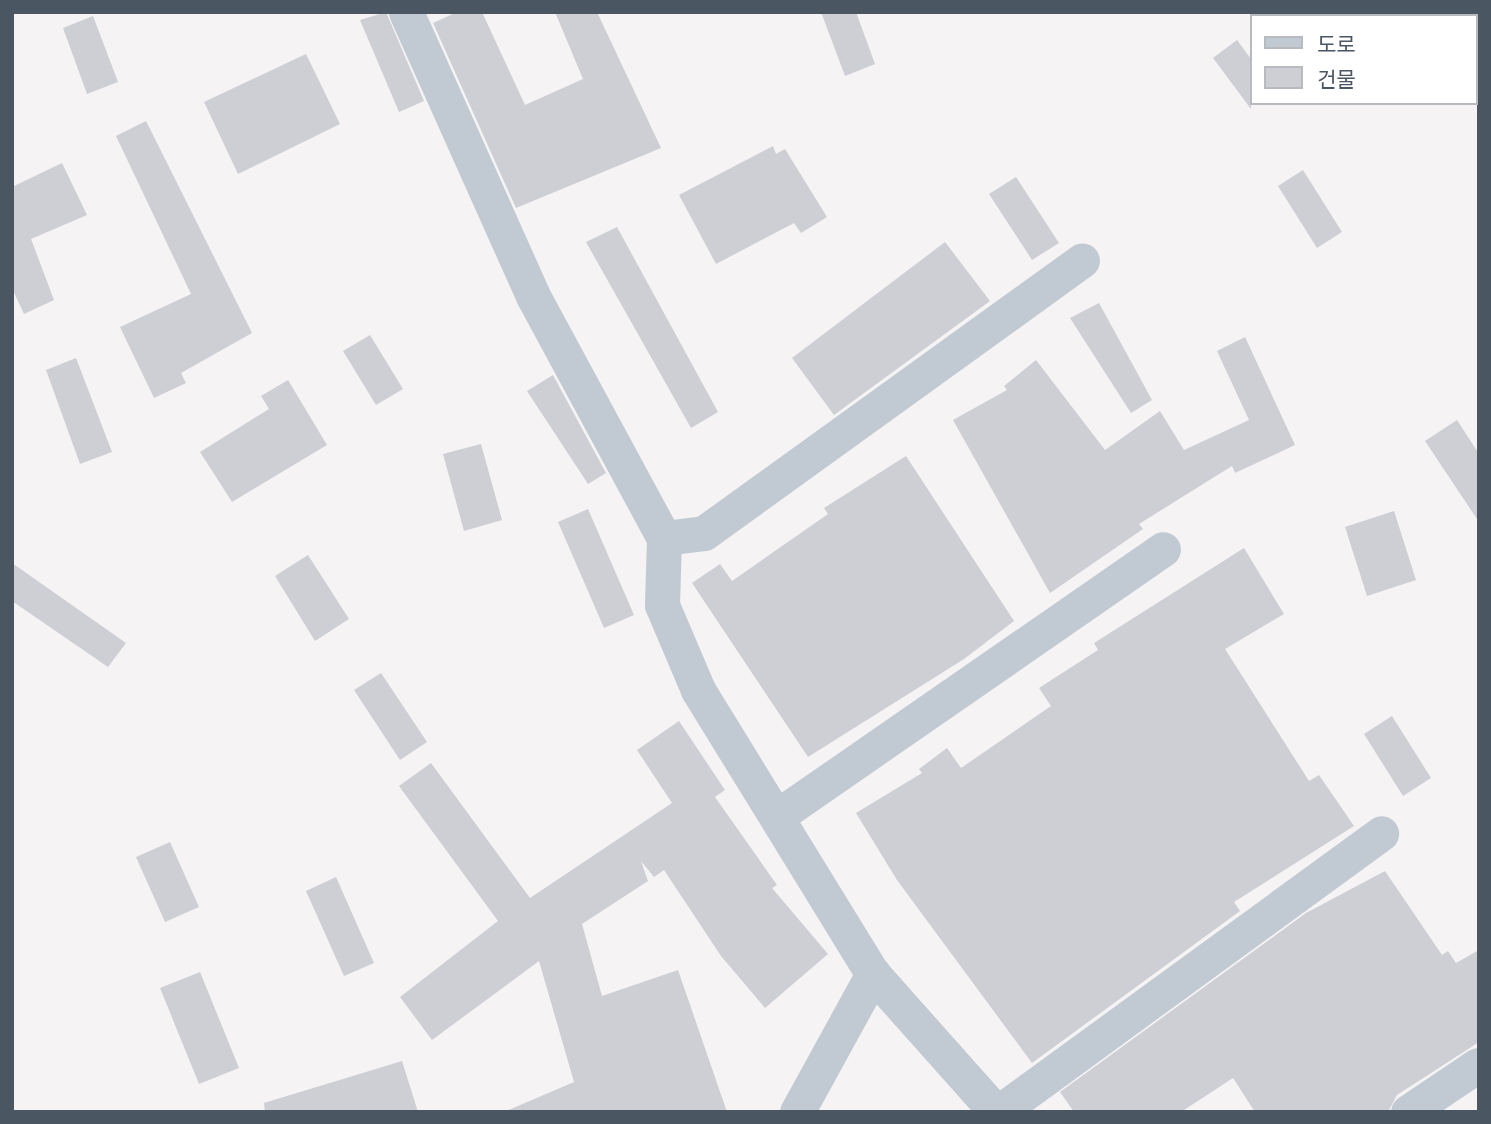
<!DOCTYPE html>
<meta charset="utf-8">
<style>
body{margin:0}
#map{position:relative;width:1491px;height:1124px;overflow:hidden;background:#f5f3f3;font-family:"Noto Sans","Noto Sans KR",sans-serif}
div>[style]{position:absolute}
.building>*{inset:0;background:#cdcfd5}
.street>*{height:35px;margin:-17.5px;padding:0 17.5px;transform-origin:17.5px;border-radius:17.5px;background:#c1cad2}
span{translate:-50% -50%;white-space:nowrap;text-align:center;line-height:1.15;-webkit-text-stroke:6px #fff;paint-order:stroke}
.frame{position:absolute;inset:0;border:14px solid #4a5661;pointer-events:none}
.legend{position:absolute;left:1250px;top:14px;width:228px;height:91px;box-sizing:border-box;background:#fff;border:2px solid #b7bbc0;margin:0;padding:9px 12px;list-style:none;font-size:21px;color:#4a5661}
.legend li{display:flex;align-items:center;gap:14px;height:35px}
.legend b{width:35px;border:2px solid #b7bbc0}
</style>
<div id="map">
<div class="building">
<i style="clip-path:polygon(386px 12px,424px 101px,399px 112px,360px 20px)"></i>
<i style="clip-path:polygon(457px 12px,482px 12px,525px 105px,583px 79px,555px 12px,597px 12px,661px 148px,516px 208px,433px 23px)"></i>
<i style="clip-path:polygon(821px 12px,856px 12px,875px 64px,845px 76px)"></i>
<i style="clip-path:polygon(93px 16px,118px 82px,87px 94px,63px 28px)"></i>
<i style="clip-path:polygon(1237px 40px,1251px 59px,1251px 109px,1213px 58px)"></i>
<i style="clip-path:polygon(306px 54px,340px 124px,238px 174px,204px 102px)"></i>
<i style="clip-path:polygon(146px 121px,252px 333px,181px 373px,186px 383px,154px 398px,120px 327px,191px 294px,116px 136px)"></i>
<i style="clip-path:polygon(773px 146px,776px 154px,785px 149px,827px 217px,801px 233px,794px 223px,716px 264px,679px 195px)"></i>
<i style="clip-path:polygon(62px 163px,87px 215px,31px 239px,54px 300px,24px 314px,12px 288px,12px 187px)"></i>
<i style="clip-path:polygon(1303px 170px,1342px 232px,1317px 248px,1278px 186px)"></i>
<i style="clip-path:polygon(1016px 177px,1059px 243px,1032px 260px,989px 194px)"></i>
<i style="clip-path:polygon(617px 227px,718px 412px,691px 428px,586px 242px)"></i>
<i style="clip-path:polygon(945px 242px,990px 301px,834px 415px,792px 358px)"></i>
<i style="clip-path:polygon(1099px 303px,1152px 400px,1131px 413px,1070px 318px)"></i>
<i style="clip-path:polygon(370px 335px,403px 389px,376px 405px,343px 351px)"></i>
<i style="clip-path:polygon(1245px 337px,1295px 445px,1235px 473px,1232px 466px,1139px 524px,1143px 529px,1050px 593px,953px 420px,1007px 390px,1004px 386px,1036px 360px,1105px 450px,1160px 411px,1184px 450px,1249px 420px,1217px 351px)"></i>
<i style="clip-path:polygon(76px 358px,112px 452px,80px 464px,46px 370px)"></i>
<i style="clip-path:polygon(553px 375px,606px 473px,588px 484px,527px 391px)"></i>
<i style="clip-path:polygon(288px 380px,327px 445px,232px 502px,200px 452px,269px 409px,261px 396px)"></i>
<i style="clip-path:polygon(1457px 420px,1479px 454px,1479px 522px,1425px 441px)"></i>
<i style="clip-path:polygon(481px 444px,502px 520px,464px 531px,443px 454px)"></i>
<i style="clip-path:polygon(906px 456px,1014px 621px,964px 659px,808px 757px,692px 583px,720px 564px,732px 581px,828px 514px,824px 508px)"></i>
<i style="clip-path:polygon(588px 509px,634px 615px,604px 628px,558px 522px)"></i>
<i style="clip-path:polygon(1394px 511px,1416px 580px,1367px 596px,1345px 527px)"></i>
<i style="clip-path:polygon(1244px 548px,1284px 614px,1225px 649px,1309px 781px,1319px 775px,1354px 826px,1234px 902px,1240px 911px,1032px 1063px,897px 880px,856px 813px,922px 773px,919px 769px,947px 748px,961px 768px,1051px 706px,1039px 688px,1098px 650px,1094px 643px)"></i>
<i style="clip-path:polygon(308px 555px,349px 619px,315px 641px,275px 576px)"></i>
<i style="clip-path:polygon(12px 563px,126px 643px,108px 667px,12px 601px)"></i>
<i style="clip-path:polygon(381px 673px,427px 742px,400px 760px,354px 690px)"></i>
<i style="clip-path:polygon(1392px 716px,1431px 778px,1403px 796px,1364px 734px)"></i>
<i style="clip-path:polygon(679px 721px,725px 790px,715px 797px,777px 885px,772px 888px,828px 954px,765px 1008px,721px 956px,664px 870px,654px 877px,641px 861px,648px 881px,582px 924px,602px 996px,678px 970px,727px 1112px,504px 1112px,574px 1082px,539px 961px,432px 1040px,400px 997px,498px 921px,399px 786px,431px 763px,530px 898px,672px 803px,637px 750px)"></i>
<i style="clip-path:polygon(170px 842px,199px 907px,165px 922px,136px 857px)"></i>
<i style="clip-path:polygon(1385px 871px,1442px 955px,1448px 951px,1456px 963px,1479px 950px,1479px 1042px,1397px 1095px,1388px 1112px,1255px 1112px,1233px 1078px,1181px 1112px,1074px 1112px,1060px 1092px,1306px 913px)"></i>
<i style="clip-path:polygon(336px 877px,374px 963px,344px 976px,306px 891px)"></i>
<i style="clip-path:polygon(200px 972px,239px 1068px,199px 1084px,160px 988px)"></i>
<i style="clip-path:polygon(402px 1061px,418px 1112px,265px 1112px,264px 1103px)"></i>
</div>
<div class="street">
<i style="left:406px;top:12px;width:311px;rotate:65.9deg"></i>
<i style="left:533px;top:296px;width:275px;rotate:61.6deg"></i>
<i style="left:664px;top:538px;width:67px;rotate:91.7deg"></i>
<i style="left:662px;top:605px;width:92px;rotate:67deg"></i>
<i style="left:698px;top:690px;width:334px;rotate:58.4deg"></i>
<i style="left:873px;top:974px;width:185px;rotate:48.3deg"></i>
<i style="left:664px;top:538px;width:40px;rotate:-7.1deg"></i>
<i style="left:704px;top:533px;width:466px;rotate:-35.8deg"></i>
<i style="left:779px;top:815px;width:467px;rotate:-34.7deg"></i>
<i style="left:797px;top:1112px;width:158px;rotate:-61.2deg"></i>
<i style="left:999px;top:1112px;width:473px;rotate:-36.1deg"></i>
<i style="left:1408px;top:1112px;width:84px;rotate:-33.9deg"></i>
</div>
<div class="frame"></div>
<ul class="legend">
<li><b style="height:9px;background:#c1cad2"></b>도로</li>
<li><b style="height:19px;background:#cdcfd5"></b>건물</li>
</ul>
</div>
